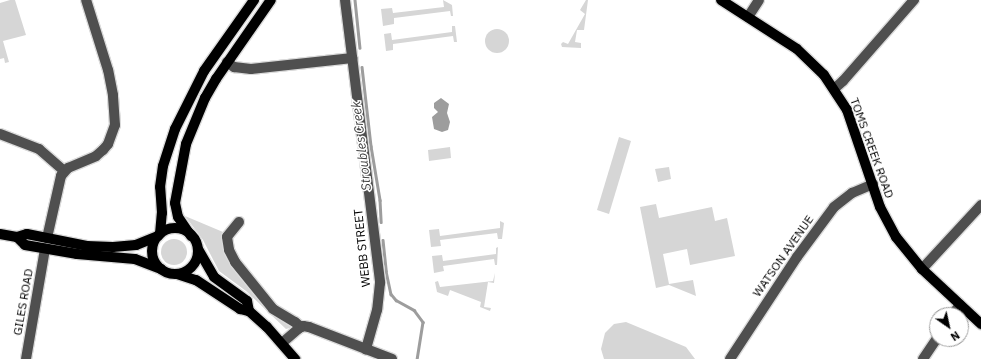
<!DOCTYPE html>
<style>
body{margin:0}
#map{position:relative;width:981px;height:359px;overflow:hidden;background:#fff;font-family:"IBM Plex Sans",sans-serif}
div>[style]{position:absolute}
.green>*{inset:0;background:#d6d6d6}
.round{border-radius:50%}
.water>*{inset:0;background:#9d9d9d}
.stream>*{height:2.5px;margin:-1.25px;padding:0 1.25px;transform-origin:1.25px;border-radius:1.25px;background:#9d9d9d}
.roads{filter:drop-shadow(1px 0 #dbdbdb) drop-shadow(-1px 0 #dbdbdb) drop-shadow(0 1px #dbdbdb) drop-shadow(0 -1px #dbdbdb)}
.minor>*{height:10px;margin:-5px;padding:0 5px;transform-origin:5px;border-radius:5px;background:#4f4f4f}
.major>*{height:10px;margin:-5px;padding:0 5px;transform-origin:5px;border-radius:5px;background:#000}
.major>.ring{margin:-5px;padding:0;box-sizing:content-box;background:none;border:10px solid #000;border-radius:50%}
span{translate:-50% -50%;white-space:nowrap;text-align:center;line-height:1.15;-webkit-text-stroke:3px #fff;paint-order:stroke}
.street-label{font-size:12px;color:#000}
.water-label{font-size:13px;color:#3e3e3e;font-style:italic}
.north{position:absolute;left:929px;top:307px;width:40px;height:40px;box-sizing:border-box;background:#fff;border:1px solid #999;border-radius:50%;rotate:146deg;font-size:11px;font-weight:700;line-height:16px;text-align:center;color:#000}
.north::after{content:'';display:block;margin:auto;width:14px;height:18px;background:#000;clip-path:polygon(50% 0,100% 100%,50% 72%,0 100%)}
</style>
<div id="map">
<div class="green">
<i style="clip-path:polygon(10px 0,15px 0,26px 35px,3px 41px,9px 62px,5px 63px,4px 58px,0 59px,0 3px)"></i>
<i style="clip-path:polygon(443px 0,452px 5px,453px 16px,451px 16px,450px 11px,394px 18px,394px 24px,383px 26px,381px 9px,392px 8px,393px 13px,444px 7px)"></i>
<i style="clip-path:polygon(586px 0,588px 0,584px 30px,577px 30px,575px 42px,581px 43px,581px 48px,562px 47px,561px 44px,563px 42px,568px 44px,585px 14px,580px 10px)"></i>
<i style="clip-path:polygon(452px 26px,455px 26px,457px 42px,454px 42px,453px 36px,393px 44px,393px 50px,386px 51px,384px 34px,391px 33px,392px 40px,452px 32px)"></i>
<i class="round" style="left:485px;top:29px;width:24px;height:24px"></i>
<i style="clip-path:polygon(619px 137px,631px 141px,609px 214px,597px 210px)"></i>
<i style="clip-path:polygon(450px 147px,451px 158px,429px 161px,428px 150px)"></i>
<i style="clip-path:polygon(669px 167px,671px 179px,658px 182px,655px 169px)"></i>
<i style="clip-path:polygon(656px 204px,659px 218px,712px 207px,715px 221px,727px 218px,735px 256px,690px 265px,687px 249px,663px 254px,669px 284px,693px 280px,696px 296px,669px 285px,656px 288px,640px 207px)"></i>
<i style="clip-path:polygon(185px 216px,223px 232px,223px 238px,234px 268px,262px 303px,271px 313px,290px 324px,290px 328px,286px 329px,246px 291px,219px 271px,203px 240px)"></i>
<i style="clip-path:polygon(500px 221px,504px 223px,502px 239px,498px 239px,497px 233px,440px 240px,441px 246px,431px 247px,429px 230px,439px 229px,440px 236px,500px 228px)"></i>
<i class="round" style="left:161px;top:239px;width:26px;height:26px"></i>
<i style="clip-path:polygon(498px 247px,497px 265px,495px 265px,494px 259px,443px 266px,444px 271px,434px 273px,432px 256px,442px 255px,443px 261px,496px 254px,496px 248px)"></i>
<i style="clip-path:polygon(495px 273px,494px 283px,488px 282px,484px 307px,491px 308px,490px 311px,480px 307px,481px 302px,450px 290px,448px 296px,437px 292px,435px 282px,438px 281px,440px 287px,493px 281px)"></i>
<i style="clip-path:polygon(626px 322px,686px 347px,695px 359px,604px 359px,601px 349px,605px 333px,614px 324px)"></i>
</div>
<div class="water">
<i style="clip-path:polygon(441px 98px,449px 104px,447px 113px,450px 122px,448px 130px,442px 132px,434px 129px,432px 117px,438px 112px,434px 108px,434px 103px)"></i>
</div>
<div class="stream">
<i style="left:355px;top:0;width:48px;rotate:84.1deg"></i>
<i style="left:362px;top:67px;width:80px;rotate:83.5deg"></i>
<i style="left:371px;top:146px;width:55px;rotate:80.5deg"></i>
<i style="left:380px;top:200px;width:22px;rotate:87deg"></i>
<i style="left:383px;top:240px;width:31px;rotate:84deg"></i>
<i style="left:386px;top:271px;width:24px;rotate:78deg"></i>
<i style="left:391px;top:294px;width:8px;rotate:50deg"></i>
<i style="left:396px;top:300px;width:21px;rotate:29deg"></i>
<i style="left:414px;top:310px;width:15px;rotate:53deg"></i>
<i style="left:423px;top:322px;width:37px;rotate:99deg"></i>
</div>
<div class="roads">
<div class="minor">
<i style="left:345px;top:0;width:285px;rotate:82.9deg"></i>
<i style="left:380px;top:283px;width:27px;rotate:96deg"></i>
<i style="left:377px;top:310px;width:41px;rotate:105.8deg"></i>
<i style="left:748px;top:17px;width:20px;rotate:-57deg"></i>
<i style="left:227px;top:62px;width:9px;rotate:36deg"></i>
<i style="left:234px;top:67px;width:17px;rotate:7deg"></i>
<i style="left:251px;top:69px;width:102px;rotate:-6.2deg"></i>
<i style="left:834px;top:89px;width:12px;rotate:-42deg"></i>
<i style="left:843px;top:81px;width:108px;rotate:-48.8deg"></i>
<i style="left:0;top:134px;width:42px;rotate:21deg"></i>
<i style="left:39px;top:149px;width:33px;rotate:41deg"></i>
<i style="left:239px;top:222px;width:19px;rotate:129deg"></i>
<i style="left:227px;top:237px;width:13px;rotate:81deg"></i>
<i style="left:229px;top:250px;width:13px;rotate:63deg"></i>
<i style="left:235px;top:262px;width:60px;rotate:51deg"></i>
<i style="left:273px;top:309px;width:26px;rotate:31deg"></i>
<i style="left:295px;top:322px;width:8px;rotate:40deg"></i>
<i style="left:47px;top:238px;width:64px;rotate:-77.3deg"></i>
<i style="left:61px;top:176px;width:11px;rotate:-49deg"></i>
<i style="left:68px;top:168px;width:30px;rotate:-23deg"></i>
<i style="left:96px;top:156px;width:9px;rotate:-41deg"></i>
<i style="left:103px;top:150px;width:8px;rotate:-50deg"></i>
<i style="left:108px;top:144px;width:20px;rotate:-70deg"></i>
<i style="left:115px;top:125px;width:30px;rotate:-94deg"></i>
<i style="left:113px;top:95px;width:25px;rotate:-101deg"></i>
<i style="left:108px;top:70px;width:73px;rotate:-107.4deg"></i>
<i style="left:922px;top:269px;width:87px;rotate:-47.3deg"></i>
<i style="left:952px;top:315px;width:13px;rotate:-51deg"></i>
<i style="left:282px;top:343px;width:21px;rotate:-41deg"></i>
<i style="left:298px;top:329px;width:6px;rotate:-31deg"></i>
<i style="left:303px;top:326px;width:6px;rotate:9deg"></i>
<i style="left:309px;top:327px;width:89px;rotate:21.1deg"></i>
<i style="left:26px;top:359px;width:112px;rotate:-80.2deg"></i>
<i style="left:730px;top:359px;width:122px;rotate:-56.7deg"></i>
<i style="left:797px;top:257px;width:62px;rotate:-53.5deg"></i>
<i style="left:834px;top:207px;width:23px;rotate:-38deg"></i>
<i style="left:852px;top:193px;width:23px;rotate:-23deg"></i>
<i style="left:923px;top:359px;width:25px;rotate:-56deg"></i>
</div>
<div class="major">
<i style="left:721px;top:0;width:90px;rotate:32.8deg"></i>
<i style="left:797px;top:49px;width:37px;rotate:44deg"></i>
<i style="left:824px;top:75px;width:42px;rotate:56.7deg"></i>
<i style="left:847px;top:110px;width:102px;rotate:71.2deg"></i>
<i style="left:880px;top:207px;width:34px;rotate:62deg"></i>
<i style="left:896px;top:237px;width:41px;rotate:50.9deg"></i>
<i style="left:922px;top:269px;width:81px;rotate:43deg"></i>
<i class="ring" style="left:152px;top:228px;width:36px;height:36px"></i>
<i style="left:0;top:234px;width:17px;rotate:10deg"></i>
<i style="left:17px;top:237px;width:10px;rotate:-17deg"></i>
<i style="left:27px;top:234px;width:61px;rotate:11.3deg"></i>
<i style="left:87px;top:246px;width:26px;rotate:2deg"></i>
<i style="left:113px;top:247px;width:23px;rotate:-5deg"></i>
<i style="left:136px;top:245px;width:24px;rotate:-22deg"></i>
<i style="left:160px;top:234px;width:21px;rotate:-85deg"></i>
<i style="left:162px;top:213px;width:26px;rotate:-94deg"></i>
<i style="left:160px;top:187px;width:21px;rotate:-82deg"></i>
<i style="left:163px;top:166px;width:39px;rotate:-72deg"></i>
<i style="left:175px;top:129px;width:65px;rotate:-63.4deg"></i>
<i style="left:204px;top:71px;width:87px;rotate:-54.8deg"></i>
<i style="left:191px;top:236px;width:23px;rotate:-124deg"></i>
<i style="left:178px;top:217px;width:14px;rotate:-102deg"></i>
<i style="left:175px;top:203px;width:60px;rotate:-79.4deg"></i>
<i style="left:186px;top:144px;width:50px;rotate:-67.6deg"></i>
<i style="left:205px;top:98px;width:22px;rotate:-60deg"></i>
<i style="left:216px;top:79px;width:96px;rotate:-55.2deg"></i>
<i style="left:17px;top:237px;width:11px;rotate:45deg"></i>
<i style="left:25px;top:245px;width:53px;rotate:9.8deg"></i>
<i style="left:77px;top:254px;width:58px;rotate:4.9deg"></i>
<i style="left:135px;top:259px;width:28px;rotate:21deg"></i>
<i style="left:198px;top:249px;width:32px;rotate:60deg"></i>
<i style="left:214px;top:277px;width:41px;rotate:36deg"></i>
<i style="left:247px;top:301px;width:10px;rotate:79deg"></i>
<i style="left:177px;top:274px;width:20px;rotate:18deg"></i>
<i style="left:196px;top:280px;width:53px;rotate:33.4deg"></i>
<i style="left:240px;top:309px;width:9px;rotate:13deg"></i>
<i style="left:249px;top:311px;width:24px;rotate:42deg"></i>
<i style="left:267px;top:327px;width:43px;rotate:48.8deg"></i>
</div>
</div>
<div class="street-label">
<span style="left:872px;top:148px;rotate:70deg">TOMS CREEK ROAD</span>
<span style="left:362px;top:248px;rotate:-96deg">WEBB STREET</span>
<span style="left:783px;top:256px;rotate:-55deg">WATSON AVENUE</span>
<span style="left:23px;top:302px;rotate:-80deg">GILES ROAD</span>
</div>
<div class="water-label">
<span style="left:362px;top:146px;rotate:-97deg">Stroubles Creek</span>
</div>
<div class="north">N</div>
</div>
